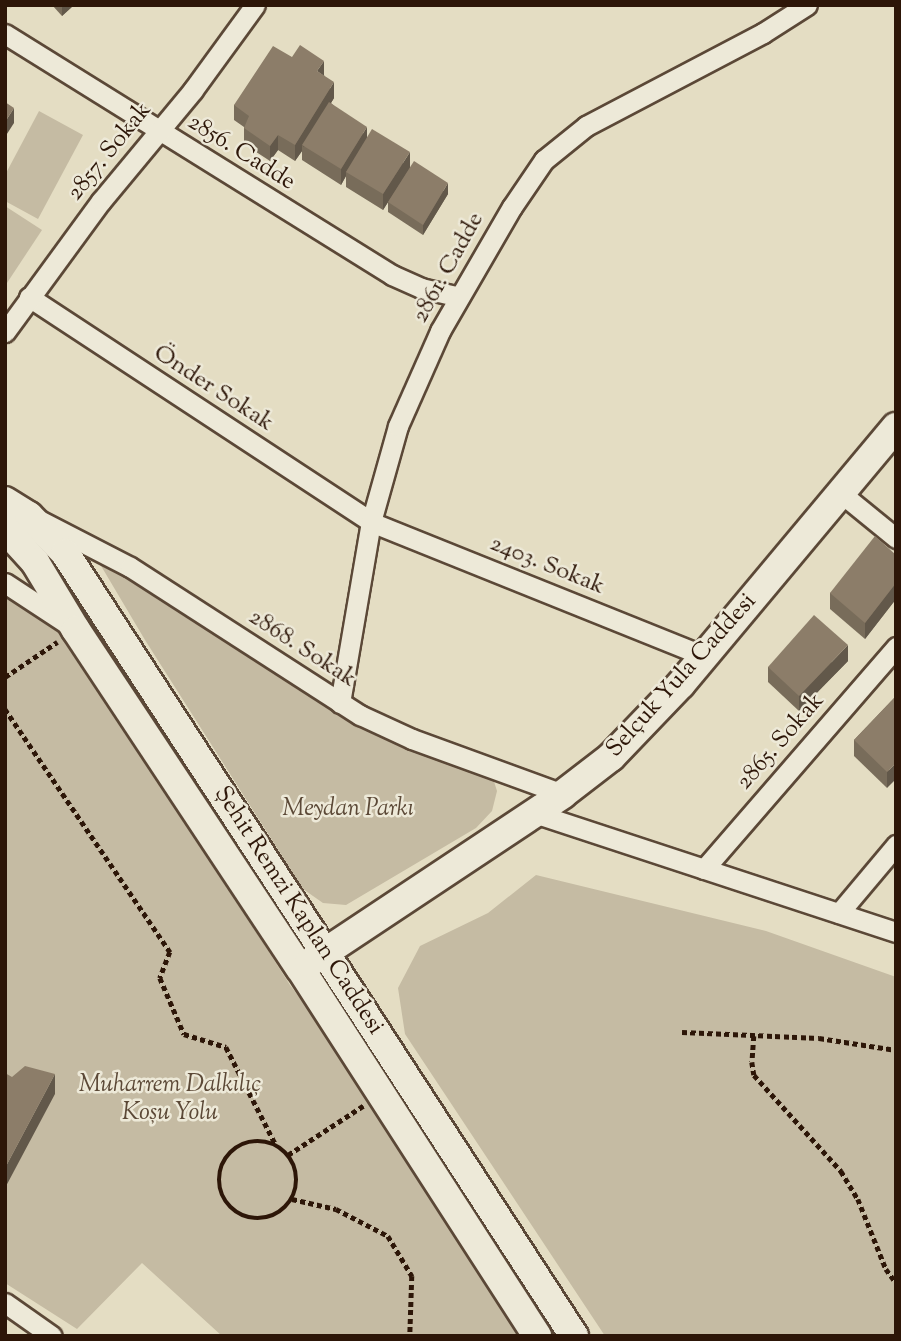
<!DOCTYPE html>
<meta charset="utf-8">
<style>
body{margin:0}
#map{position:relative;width:901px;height:1341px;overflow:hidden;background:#e4ddc3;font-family:"Sorts Mill Goudy",serif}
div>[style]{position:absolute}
.green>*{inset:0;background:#c5bba3}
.path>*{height:4.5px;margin-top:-2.25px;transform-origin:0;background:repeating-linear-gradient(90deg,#2d1608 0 5px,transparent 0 8.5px)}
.path>.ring{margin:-2.25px;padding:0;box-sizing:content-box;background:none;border:4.5px solid #2d1608;border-radius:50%}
.roads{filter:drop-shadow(2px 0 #5b4837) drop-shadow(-2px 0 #5b4837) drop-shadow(0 2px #5b4837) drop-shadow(0 -2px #5b4837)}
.street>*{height:19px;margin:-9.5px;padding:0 9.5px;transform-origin:9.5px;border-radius:9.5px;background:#ede9d8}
.secondary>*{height:28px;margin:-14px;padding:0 14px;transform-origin:14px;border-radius:14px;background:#ede9d8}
.wall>*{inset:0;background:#786c5a}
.shaded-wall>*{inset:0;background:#62584a}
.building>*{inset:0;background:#8c7d69}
span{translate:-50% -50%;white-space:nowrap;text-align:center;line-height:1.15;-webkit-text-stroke:5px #ede9d8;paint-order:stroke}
.street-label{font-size:24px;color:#2d1608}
.park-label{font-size:24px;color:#5b4836;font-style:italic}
.frame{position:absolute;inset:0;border:7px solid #2d1608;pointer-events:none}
</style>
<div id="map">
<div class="green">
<i style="clip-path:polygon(39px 111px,83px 135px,38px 219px,5px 201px,5px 175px)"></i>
<i style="clip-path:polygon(5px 206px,42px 230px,5px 286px)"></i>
<i style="clip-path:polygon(94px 554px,353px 720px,392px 740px,474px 764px,491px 772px,497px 791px,492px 811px,476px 828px,346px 905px,323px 903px,303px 889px,145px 640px)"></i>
<i style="clip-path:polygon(5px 594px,70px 641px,290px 985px,375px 1098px,523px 1336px,222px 1336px,142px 1263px,77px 1329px,5px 1283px)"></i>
<i style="clip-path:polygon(536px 875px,766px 931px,896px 977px,896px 1336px,605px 1336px,405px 1034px,398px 988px,420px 946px,488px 913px)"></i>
</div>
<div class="path">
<i style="left:5px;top:677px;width:63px;rotate:-33.9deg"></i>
<i style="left:5px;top:709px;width:294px;rotate:55.8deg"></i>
<i style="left:170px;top:952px;width:28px;rotate:111deg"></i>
<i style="left:160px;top:978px;width:61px;rotate:66.8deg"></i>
<i style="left:184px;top:1034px;width:44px;rotate:17.2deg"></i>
<i style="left:226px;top:1047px;width:110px;rotate:63deg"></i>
<i style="left:682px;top:1032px;width:137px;rotate:2.5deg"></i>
<i style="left:819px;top:1038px;width:78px;rotate:8.9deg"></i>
<i style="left:754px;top:1036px;width:26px;rotate:94deg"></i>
<i style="left:752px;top:1062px;width:13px;rotate:81deg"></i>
<i style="left:754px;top:1075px;width:130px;rotate:47.8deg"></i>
<i style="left:841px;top:1171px;width:33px;rotate:59deg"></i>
<i style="left:858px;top:1199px;width:75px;rotate:68.2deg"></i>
<i style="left:886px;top:1269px;width:17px;rotate:54deg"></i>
<i class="ring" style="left:219px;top:1141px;width:73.5px;height:73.5px"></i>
<i style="left:288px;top:1155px;width:90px;rotate:-33.2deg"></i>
<i style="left:292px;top:1199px;width:45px;rotate:12.8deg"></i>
<i style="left:336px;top:1209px;width:59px;rotate:27.4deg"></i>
<i style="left:388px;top:1236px;width:47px;rotate:59deg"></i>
<i style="left:412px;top:1276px;width:60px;rotate:91.9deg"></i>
</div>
<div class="roads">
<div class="street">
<i style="left:5px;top:34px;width:456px;rotate:31.9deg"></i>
<i style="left:392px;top:275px;width:32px;rotate:24deg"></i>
<i style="left:421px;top:288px;width:39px;rotate:13deg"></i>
<i style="left:29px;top:297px;width:409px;rotate:33.3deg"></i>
<i style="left:371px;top:522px;width:359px;rotate:21.9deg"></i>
<i style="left:5px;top:332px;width:162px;rotate:-53.8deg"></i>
<i style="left:101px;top:201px;width:144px;rotate:-50.3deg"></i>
<i style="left:193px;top:90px;width:105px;rotate:-53.9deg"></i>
<i style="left:842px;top:494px;width:70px;rotate:39.2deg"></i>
<i style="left:39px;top:520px;width:102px;rotate:27.3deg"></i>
<i style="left:130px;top:567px;width:274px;rotate:32.8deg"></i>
<i style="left:360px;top:715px;width:57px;rotate:24.8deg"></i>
<i style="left:412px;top:739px;width:161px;rotate:20deg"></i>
<i style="left:5px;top:583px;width:77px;rotate:33.3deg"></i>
<i style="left:340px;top:703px;width:184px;rotate:-80.3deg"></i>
<i style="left:371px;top:522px;width:100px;rotate:-74.3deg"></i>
<i style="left:398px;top:426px;width:104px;rotate:-66.1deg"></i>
<i style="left:440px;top:331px;width:143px;rotate:-59.9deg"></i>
<i style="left:512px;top:207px;width:57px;rotate:-55.8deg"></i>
<i style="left:544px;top:160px;width:54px;rotate:-39deg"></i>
<i style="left:586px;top:126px;width:200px;rotate:-27.7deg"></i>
<i style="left:763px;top:33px;width:52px;rotate:-32.5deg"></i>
<i style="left:534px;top:813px;width:381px;rotate:18.2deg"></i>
<i style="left:704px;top:869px;width:294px;rotate:-49.1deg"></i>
<i style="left:839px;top:913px;width:89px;rotate:-50deg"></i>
<i style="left:5px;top:1303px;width:57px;rotate:35.1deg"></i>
</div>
<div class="secondary">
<i style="left:5px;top:501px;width:28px;rotate:32deg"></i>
<i style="left:29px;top:516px;width:52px;rotate:45.8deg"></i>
<i style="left:65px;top:553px;width:934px;rotate:56.97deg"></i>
<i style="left:5px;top:529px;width:45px;rotate:47.7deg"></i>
<i style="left:35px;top:562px;width:79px;rotate:58.9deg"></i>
<i style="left:76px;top:630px;width:405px;rotate:56.5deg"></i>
<i style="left:300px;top:968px;width:438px;rotate:57.2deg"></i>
<i style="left:309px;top:963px;width:305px;rotate:-33.6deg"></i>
<i style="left:563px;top:794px;width:61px;rotate:-37.6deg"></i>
<i style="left:611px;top:757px;width:101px;rotate:-46.2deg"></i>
<i style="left:681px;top:684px;width:335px;rotate:-50.1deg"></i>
</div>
</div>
<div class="wall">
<i style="clip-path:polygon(52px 5px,74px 5px,62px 16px)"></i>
<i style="clip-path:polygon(324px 75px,334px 98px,331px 103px,367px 138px,448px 194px,423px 235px,388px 212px,388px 202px,383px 210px,346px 187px,346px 176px,341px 185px,302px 160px,302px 151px,295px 161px,278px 150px,270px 161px,244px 144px,244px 127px,234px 120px,234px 105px)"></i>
<i style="clip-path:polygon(896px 555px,896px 599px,865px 639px,830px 609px,830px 593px)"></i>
<i style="clip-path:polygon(848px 661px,799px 711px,768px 682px,768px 667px)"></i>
<i style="clip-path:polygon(896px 696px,887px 788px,854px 756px,854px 740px)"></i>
</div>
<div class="shaded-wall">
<i style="clip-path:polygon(62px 5px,74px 5px,62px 16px)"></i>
<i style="clip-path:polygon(324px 61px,324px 76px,317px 71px)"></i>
<i style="clip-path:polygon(334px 82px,334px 98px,304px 147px,302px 145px,302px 151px,295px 161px,295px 145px)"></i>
<i style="clip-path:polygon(14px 108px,14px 123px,5px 137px,5px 122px)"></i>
<i style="clip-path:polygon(367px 127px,367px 142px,346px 172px,346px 176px,341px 185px,341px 169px)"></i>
<i style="clip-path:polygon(278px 135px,278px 150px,270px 161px,270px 146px)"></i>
<i style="clip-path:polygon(410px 152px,410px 168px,383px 210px,383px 194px)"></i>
<i style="clip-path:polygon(448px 183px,448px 194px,423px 235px,423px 225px)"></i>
<i style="clip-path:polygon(896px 583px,896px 599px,865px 639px,865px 623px)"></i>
<i style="clip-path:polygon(848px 645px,848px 661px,799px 711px,799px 696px)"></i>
<i style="clip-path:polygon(896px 763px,896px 779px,887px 788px,887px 772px)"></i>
<i style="clip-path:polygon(55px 1074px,55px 1094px,5px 1188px,5px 1168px)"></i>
</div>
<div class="building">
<i style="clip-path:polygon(300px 45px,324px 61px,317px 71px,334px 82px,295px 145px,278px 135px,270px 146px,244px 128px,249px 116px,234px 105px,273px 46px,292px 57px)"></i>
<i style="clip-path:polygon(5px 102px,14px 108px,5px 122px)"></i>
<i style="clip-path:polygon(329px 102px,367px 127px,341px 169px,302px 145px)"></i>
<i style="clip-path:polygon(372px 129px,410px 152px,383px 194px,346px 172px)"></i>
<i style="clip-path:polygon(414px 161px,448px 183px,423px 225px,388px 202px)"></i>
<i style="clip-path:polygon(875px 536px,896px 555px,896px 583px,865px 623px,830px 593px)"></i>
<i style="clip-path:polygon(814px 615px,848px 645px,799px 696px,768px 667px)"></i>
<i style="clip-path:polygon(896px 696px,896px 763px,887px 772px,854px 740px)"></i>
<i style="clip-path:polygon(25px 1066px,55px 1074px,5px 1168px,5px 1073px,12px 1077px)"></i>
</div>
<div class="street-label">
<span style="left:110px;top:152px;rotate:-51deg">2857. Sokak</span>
<span style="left:241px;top:153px;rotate:32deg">2856. Cadde</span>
<span style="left:449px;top:268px;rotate:-61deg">2861. Cadde</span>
<span style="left:213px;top:389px;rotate:33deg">Önder Sokak</span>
<span style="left:547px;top:566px;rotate:22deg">2403. Sokak</span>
<span style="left:302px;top:649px;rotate:33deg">2868. Sokak</span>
<span style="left:682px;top:676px;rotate:-48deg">Selçuk Yula Caddesi</span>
<span style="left:781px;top:742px;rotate:-49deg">2865. Sokak</span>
<span style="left:298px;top:911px;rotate:57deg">Şehit Remzi Kaplan Caddesi</span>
</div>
<div class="park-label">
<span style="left:348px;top:810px">Meydan Parkı</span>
<span style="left:170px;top:1100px">Muharrem Dalkılıç<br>Koşu Yolu</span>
</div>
<div class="frame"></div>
</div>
